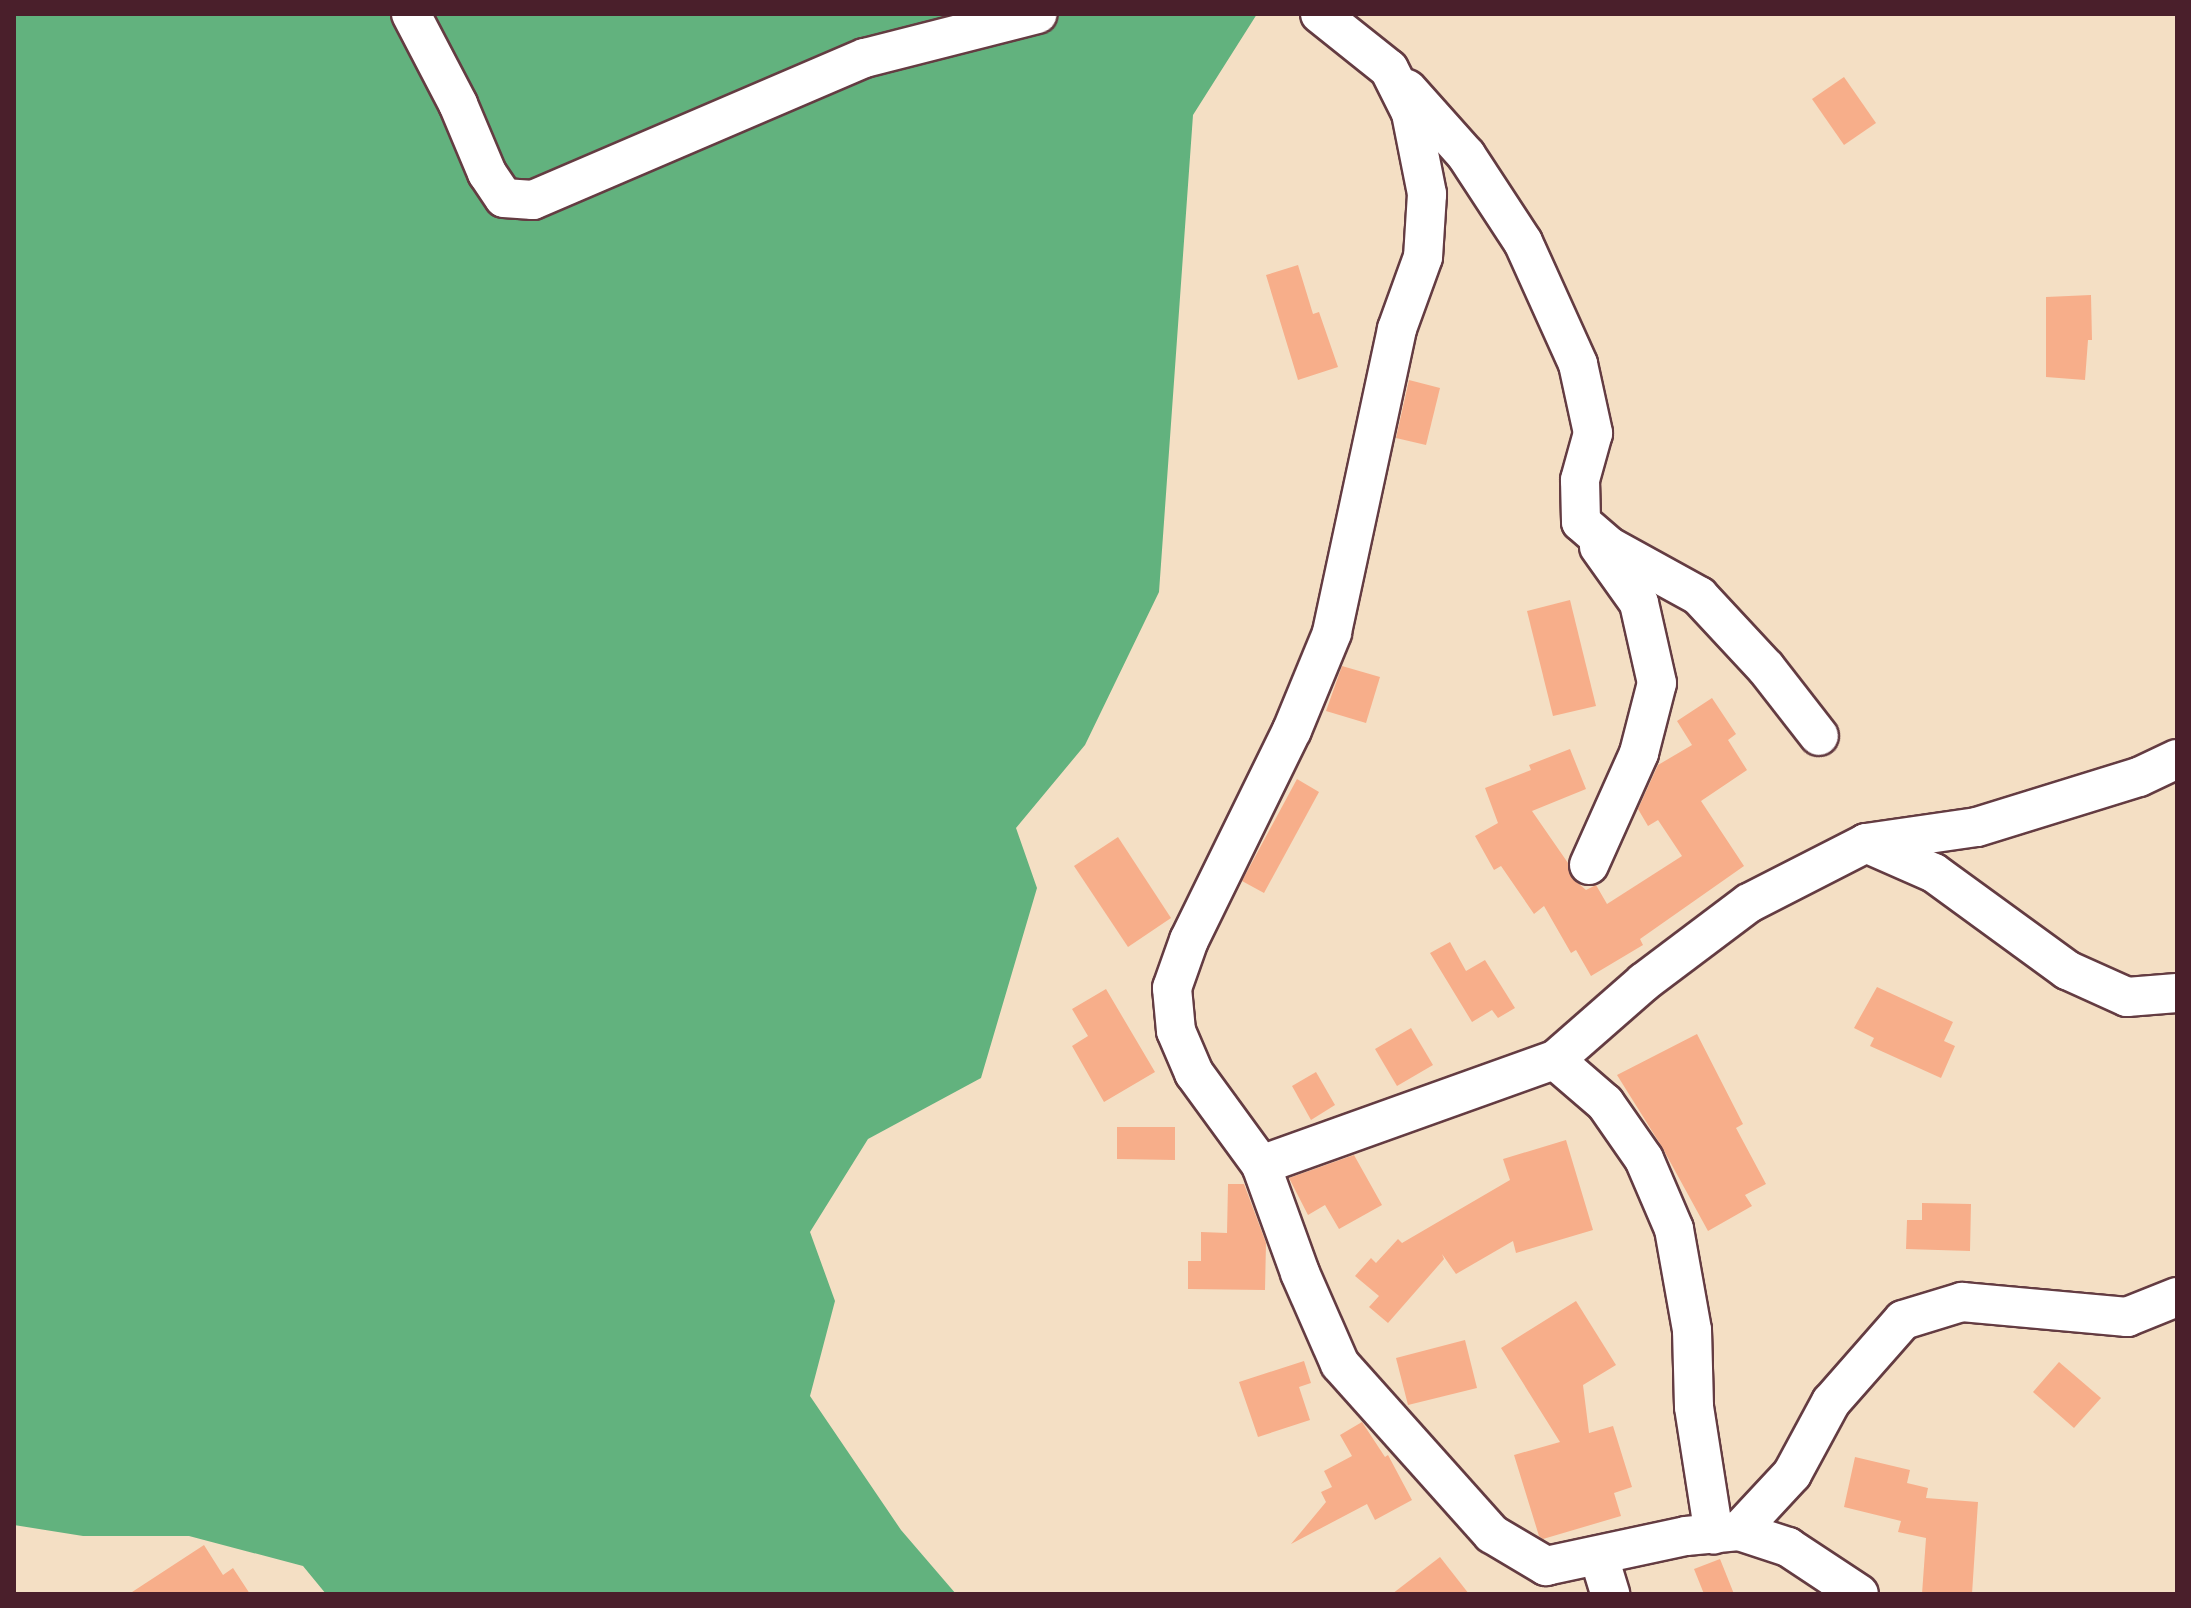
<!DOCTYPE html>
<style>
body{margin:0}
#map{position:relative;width:2191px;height:1608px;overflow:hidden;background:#f4dfc4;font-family:"Playpen Sans",sans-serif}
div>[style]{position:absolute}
.forest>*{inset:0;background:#62b27e}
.building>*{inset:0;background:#f7ae8a}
.roads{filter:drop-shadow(2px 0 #643c42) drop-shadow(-2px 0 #643c42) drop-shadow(0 2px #643c42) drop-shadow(0 -2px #643c42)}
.minor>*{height:38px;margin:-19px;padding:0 19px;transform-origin:19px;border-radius:19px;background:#fff}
span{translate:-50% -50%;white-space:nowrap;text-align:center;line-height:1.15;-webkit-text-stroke:7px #f6f6f2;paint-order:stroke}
.frame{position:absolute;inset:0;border:16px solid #4a1f2b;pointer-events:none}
</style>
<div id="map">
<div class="forest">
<i style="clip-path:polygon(14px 14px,1257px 14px,1193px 115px,1159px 592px,1085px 745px,1016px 828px,1037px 888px,981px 1078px,868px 1139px,810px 1232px,835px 1301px,810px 1396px,901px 1530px,956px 1594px,326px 1594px,303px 1566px,189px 1536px,83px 1536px,14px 1525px)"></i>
</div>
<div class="building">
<i style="clip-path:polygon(1844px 77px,1876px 123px,1844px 145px,1812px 99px)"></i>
<i style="clip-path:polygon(1298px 265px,1313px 314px,1319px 312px,1338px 367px,1298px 380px,1266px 275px)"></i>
<i style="clip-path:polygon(2091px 295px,2092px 340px,2088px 340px,2085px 380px,2046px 377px,2046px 297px)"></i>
<i style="clip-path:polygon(1409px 380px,1440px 388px,1426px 445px,1396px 438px)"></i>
<i style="clip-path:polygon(1570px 600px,1596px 706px,1553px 716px,1527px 611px)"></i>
<i style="clip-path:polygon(1342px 666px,1380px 677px,1366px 723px,1326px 711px)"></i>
<i style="clip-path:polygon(1712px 698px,1736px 734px,1728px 740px,1747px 770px,1701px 801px,1744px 866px,1640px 939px,1643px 945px,1591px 976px,1576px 950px,1571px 953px,1544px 906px,1534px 914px,1501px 866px,1494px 870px,1475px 836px,1498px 823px,1485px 788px,1531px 770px,1529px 765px,1570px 749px,1586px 789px,1532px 811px,1568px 863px,1572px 878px,1586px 890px,1596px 885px,1607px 904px,1682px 856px,1658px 820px,1648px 826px,1638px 809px,1658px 765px,1692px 745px,1677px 721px)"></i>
<i style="clip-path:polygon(1297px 779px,1319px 792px,1264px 893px,1242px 881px)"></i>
<i style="clip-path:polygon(1118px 837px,1171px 918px,1128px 947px,1074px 866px)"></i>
<i style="clip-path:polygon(1450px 942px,1466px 971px,1485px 960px,1515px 1008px,1498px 1018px,1492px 1010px,1472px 1022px,1430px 953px)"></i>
<i style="clip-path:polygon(1877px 987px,1953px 1022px,1944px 1041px,1955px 1046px,1941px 1078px,1870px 1046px,1874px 1038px,1854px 1028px)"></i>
<i style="clip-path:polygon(1106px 989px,1155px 1072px,1104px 1102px,1072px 1046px,1088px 1036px,1072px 1009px)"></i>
<i style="clip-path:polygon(1411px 1028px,1433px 1065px,1397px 1086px,1375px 1049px)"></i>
<i style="clip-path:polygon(1697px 1034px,1743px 1124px,1736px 1128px,1766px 1184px,1745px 1195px,1752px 1206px,1708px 1231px,1662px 1147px,1617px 1075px)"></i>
<i style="clip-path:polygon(1316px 1072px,1335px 1105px,1311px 1120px,1292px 1086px)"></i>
<i style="clip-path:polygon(1117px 1127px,1175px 1127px,1175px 1160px,1117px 1159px)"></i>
<i style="clip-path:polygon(1566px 1140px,1593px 1230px,1516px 1253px,1513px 1241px,1456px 1274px,1442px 1254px,1444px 1259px,1388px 1323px,1369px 1307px,1379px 1296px,1355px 1276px,1371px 1258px,1376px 1263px,1398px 1239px,1402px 1243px,1510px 1180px,1503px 1159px)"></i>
<i style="clip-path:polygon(1354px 1155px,1382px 1205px,1339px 1229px,1325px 1205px,1308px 1215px,1289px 1178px)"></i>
<i style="clip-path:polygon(1228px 1184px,1244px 1184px,1266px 1243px,1265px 1290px,1188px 1289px,1188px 1261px,1201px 1261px,1201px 1232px,1227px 1233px)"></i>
<i style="clip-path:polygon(1922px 1203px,1971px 1204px,1970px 1251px,1906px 1249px,1907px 1220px,1922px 1220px)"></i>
<i style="clip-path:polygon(1576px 1301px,1616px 1365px,1583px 1385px,1589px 1433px,1613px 1426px,1632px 1487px,1614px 1493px,1621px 1516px,1543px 1539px,1539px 1536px,1514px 1455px,1560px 1442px,1501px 1348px)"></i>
<i style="clip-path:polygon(1465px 1340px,1477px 1388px,1408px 1405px,1396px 1358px)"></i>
<i style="clip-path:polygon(1304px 1361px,1311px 1383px,1299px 1387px,1310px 1420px,1258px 1437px,1239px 1382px)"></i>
<i style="clip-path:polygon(2059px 1362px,2101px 1398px,2074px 1428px,2033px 1392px)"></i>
<i style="clip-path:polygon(1362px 1422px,1385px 1457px,1388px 1455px,1412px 1500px,1375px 1520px,1367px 1504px,1291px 1544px,1326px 1502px,1321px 1492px,1332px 1487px,1324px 1471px,1352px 1456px,1340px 1435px)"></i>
<i style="clip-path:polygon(1855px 1457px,1910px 1470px,1907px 1483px,1928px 1488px,1926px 1498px,1978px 1502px,1972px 1594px,1922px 1594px,1926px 1538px,1898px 1532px,1901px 1521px,1844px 1507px)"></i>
<i style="clip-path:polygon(204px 1545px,223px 1575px,233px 1568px,250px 1594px,129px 1594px)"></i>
<i style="clip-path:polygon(1440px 1557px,1469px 1594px,1392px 1594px)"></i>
<i style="clip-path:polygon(1720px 1559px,1734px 1594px,1704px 1594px,1694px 1569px)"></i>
</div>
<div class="roads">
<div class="minor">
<i style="left:411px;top:14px;width:102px;rotate:62.4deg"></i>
<i style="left:458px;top:104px;width:75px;rotate:67.2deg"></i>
<i style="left:487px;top:173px;width:30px;rotate:56deg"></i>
<i style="left:504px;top:198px;width:29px;rotate:4deg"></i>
<i style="left:533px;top:200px;width:361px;rotate:-23.2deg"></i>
<i style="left:865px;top:58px;width:178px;rotate:-14.3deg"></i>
<i style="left:1320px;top:14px;width:88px;rotate:38.6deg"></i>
<i style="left:1389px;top:69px;width:49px;rotate:63.4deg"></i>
<i style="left:1411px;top:113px;width:83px;rotate:78.8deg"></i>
<i style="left:1427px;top:194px;width:63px;rotate:93.6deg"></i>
<i style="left:1423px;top:257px;width:77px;rotate:109.9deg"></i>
<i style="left:1397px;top:329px;width:311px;rotate:102.1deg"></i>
<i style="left:1332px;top:633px;width:105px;rotate:112.4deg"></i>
<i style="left:1292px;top:730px;width:234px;rotate:116.1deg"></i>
<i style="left:1189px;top:940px;width:51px;rotate:109.5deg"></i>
<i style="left:1172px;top:988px;width:43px;rotate:84.7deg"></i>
<i style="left:1176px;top:1031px;width:46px;rotate:66.8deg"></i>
<i style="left:1194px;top:1073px;width:114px;rotate:53.9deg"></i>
<i style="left:1261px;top:1165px;width:115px;rotate:70.1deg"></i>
<i style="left:1300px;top:1273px;width:99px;rotate:66.3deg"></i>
<i style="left:1340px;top:1364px;width:228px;rotate:48.2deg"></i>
<i style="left:1492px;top:1534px;width:63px;rotate:30.7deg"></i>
<i style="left:1546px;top:1566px;width:143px;rotate:-12.1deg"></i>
<i style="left:1686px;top:1536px;width:53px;rotate:-5.4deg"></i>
<i style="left:1739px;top:1531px;width:52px;rotate:18.1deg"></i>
<i style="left:1788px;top:1547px;width:85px;rotate:33.5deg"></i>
<i style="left:1407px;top:89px;width:89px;rotate:48.2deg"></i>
<i style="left:1466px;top:155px;width:104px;rotate:56.8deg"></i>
<i style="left:1523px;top:242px;width:134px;rotate:65.7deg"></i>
<i style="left:1578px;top:364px;width:71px;rotate:77.7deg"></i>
<i style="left:1593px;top:433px;width:49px;rotate:105.5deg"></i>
<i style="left:1580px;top:480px;width:42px;rotate:88.6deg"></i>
<i style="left:1581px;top:522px;width:38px;rotate:41deg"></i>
<i style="left:1610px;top:547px;width:102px;rotate:28.8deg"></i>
<i style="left:1699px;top:596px;width:98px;rotate:47.1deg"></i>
<i style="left:1766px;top:668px;width:86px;rotate:52.1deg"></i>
<i style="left:1866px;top:843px;width:74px;rotate:23.8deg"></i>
<i style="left:1934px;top:873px;width:165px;rotate:36.1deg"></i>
<i style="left:2067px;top:970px;width:66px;rotate:24.2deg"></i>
<i style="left:2127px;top:997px;width:50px;rotate:-4.6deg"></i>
<i style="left:1589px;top:865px;width:123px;rotate:-65.9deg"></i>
<i style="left:1639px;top:753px;width:72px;rotate:-75.6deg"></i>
<i style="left:1657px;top:683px;width:82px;rotate:-102.7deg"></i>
<i style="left:1639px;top:603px;width:69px;rotate:-125.5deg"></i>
<i style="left:1555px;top:1060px;width:66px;rotate:40.7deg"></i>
<i style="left:1605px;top:1103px;width:68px;rotate:55.1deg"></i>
<i style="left:1644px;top:1159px;width:76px;rotate:66.8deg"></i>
<i style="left:1674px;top:1229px;width:103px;rotate:79.9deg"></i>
<i style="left:1692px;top:1330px;width:77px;rotate:88.5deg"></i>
<i style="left:1694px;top:1407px;width:129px;rotate:81.1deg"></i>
<i style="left:1261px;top:1165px;width:312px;rotate:-19.7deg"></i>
<i style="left:1555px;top:1060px;width:118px;rotate:-41.2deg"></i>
<i style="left:1644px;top:982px;width:131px;rotate:-37deg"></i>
<i style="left:1749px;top:903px;width:131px;rotate:-27.1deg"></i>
<i style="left:1866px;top:843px;width:112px;rotate:-8.2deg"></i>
<i style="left:1977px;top:827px;width:170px;rotate:-17.2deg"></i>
<i style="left:2139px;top:777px;width:42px;rotate:-25.3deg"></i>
<i style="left:1739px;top:1531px;width:78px;rotate:-47.1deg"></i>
<i style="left:1792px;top:1474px;width:82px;rotate:-61.6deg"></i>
<i style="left:1831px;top:1402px;width:109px;rotate:-48.7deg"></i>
<i style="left:1903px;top:1320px;width:62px;rotate:-17deg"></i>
<i style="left:1962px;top:1302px;width:166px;rotate:5.2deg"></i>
<i style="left:2127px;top:1317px;width:54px;rotate:-21.8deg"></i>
<i style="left:1599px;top:1557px;width:39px;rotate:73deg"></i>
</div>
</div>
<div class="frame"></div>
</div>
